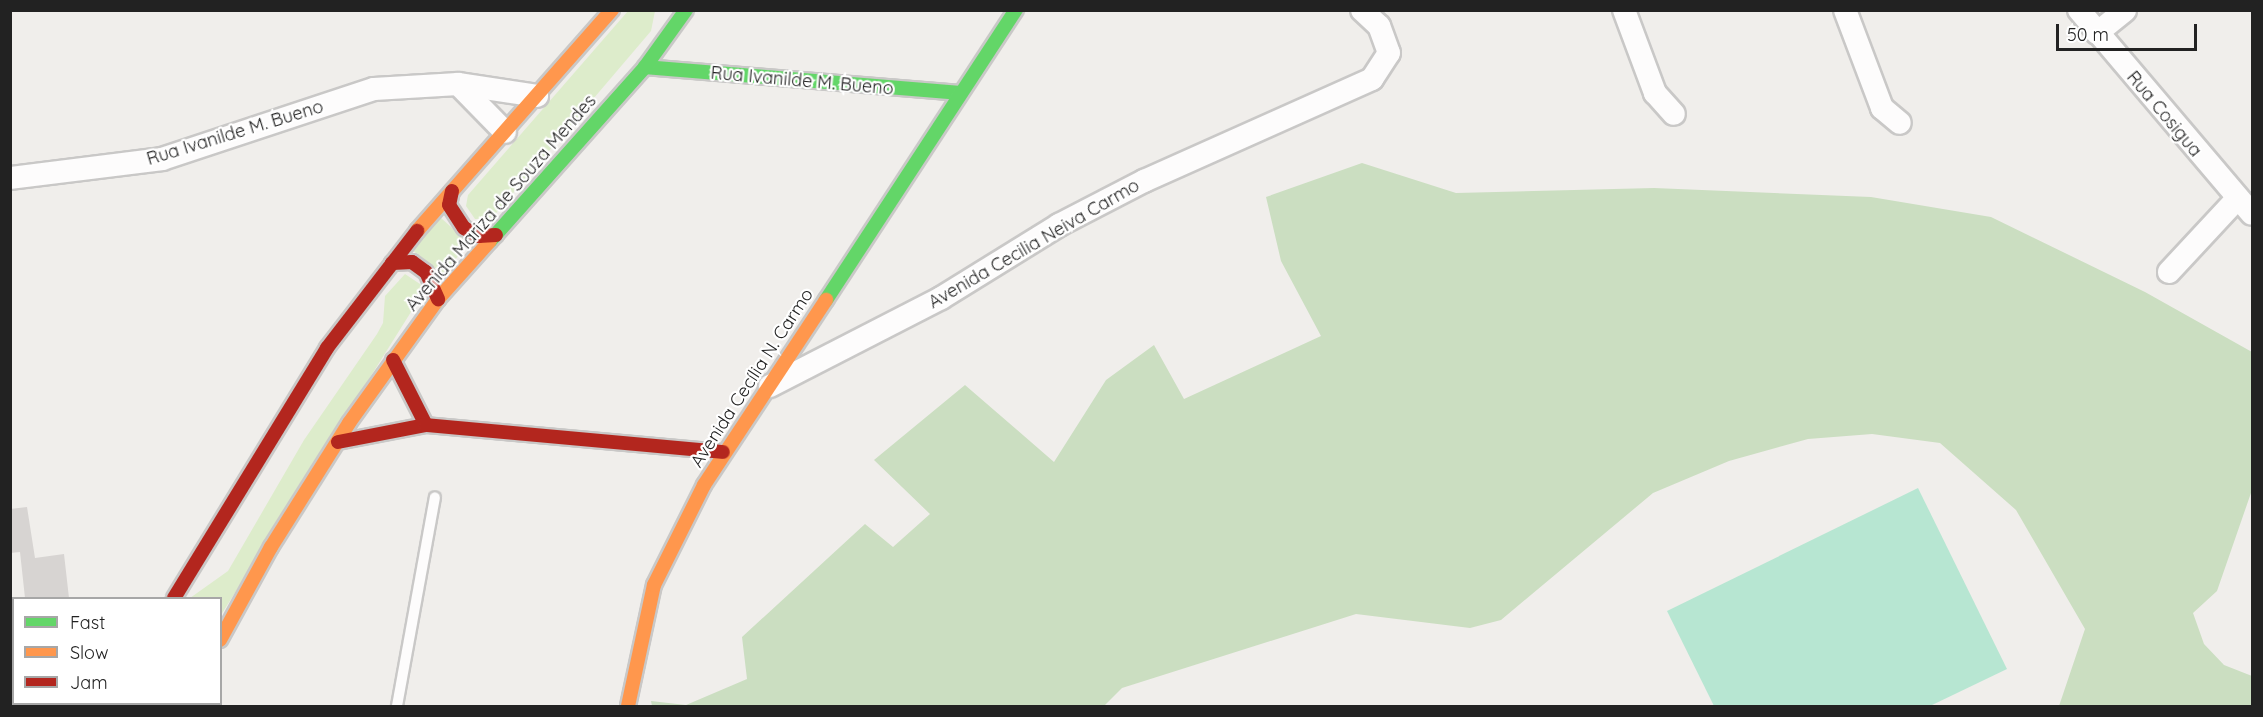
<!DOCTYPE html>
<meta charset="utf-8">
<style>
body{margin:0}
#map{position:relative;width:2263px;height:717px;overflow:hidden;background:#f0eeeb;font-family:Quicksand,sans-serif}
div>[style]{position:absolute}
.grass>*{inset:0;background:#ddeccb}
.forest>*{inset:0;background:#cbdec1}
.pitch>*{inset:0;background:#b7e6d2}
.building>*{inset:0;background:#d7d4d2}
.roads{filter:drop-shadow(2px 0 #c9c8c7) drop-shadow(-2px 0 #c9c8c7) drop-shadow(0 2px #c9c8c7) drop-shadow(0 -2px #c9c8c7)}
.lane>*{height:10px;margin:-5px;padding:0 5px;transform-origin:5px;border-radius:5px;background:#fdfcfc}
.street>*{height:22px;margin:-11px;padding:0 11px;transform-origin:11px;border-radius:11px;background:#fdfcfc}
.fast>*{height:14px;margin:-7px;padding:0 7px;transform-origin:7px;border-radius:7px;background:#63d668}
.slow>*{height:14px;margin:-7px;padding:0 7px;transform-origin:7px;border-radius:7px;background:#ff974d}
.jam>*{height:14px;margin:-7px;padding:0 7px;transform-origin:7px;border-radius:7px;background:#b3261e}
span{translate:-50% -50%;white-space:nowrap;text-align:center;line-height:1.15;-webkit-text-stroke:4.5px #fff;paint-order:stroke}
.street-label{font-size:18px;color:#222}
.frame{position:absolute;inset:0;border:12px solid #222;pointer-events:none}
.legend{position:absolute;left:12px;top:597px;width:210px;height:108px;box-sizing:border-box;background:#fff;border:2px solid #a7a7a7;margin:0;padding:8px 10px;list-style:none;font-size:18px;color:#222}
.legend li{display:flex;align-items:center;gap:12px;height:30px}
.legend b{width:30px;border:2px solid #a7a7a7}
.scale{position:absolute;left:2056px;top:24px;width:141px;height:27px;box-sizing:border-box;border:3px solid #222;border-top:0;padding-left:8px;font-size:18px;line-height:21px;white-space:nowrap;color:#222;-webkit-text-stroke:4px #fff;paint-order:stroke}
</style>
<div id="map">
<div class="grass">
<i style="clip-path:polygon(628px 11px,655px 11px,651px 31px,491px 219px,475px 219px,466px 206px,468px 195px)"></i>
<i style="clip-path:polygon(441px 218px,469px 243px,443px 274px,412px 250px)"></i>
<i style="clip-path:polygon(405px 274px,426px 288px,221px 615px,220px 598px,190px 598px,228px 571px,304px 440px,377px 334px,383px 323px,385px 296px)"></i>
</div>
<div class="forest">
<i style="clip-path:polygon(1362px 163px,1456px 193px,1654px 188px,1871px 197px,1991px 217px,2145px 292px,2252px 352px,2252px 490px,2217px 591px,2193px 613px,2204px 644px,2224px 665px,2252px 676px,2252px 706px,2059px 706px,2085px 629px,2016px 510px,1940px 443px,1872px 434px,1808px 439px,1729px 461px,1653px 493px,1501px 620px,1470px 628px,1356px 614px,1122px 688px,1104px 706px,652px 706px,651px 701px,686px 705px,747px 679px,742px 637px,865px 524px,893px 547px,930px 514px,874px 460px,965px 385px,1054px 462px,1106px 380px,1154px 345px,1184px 399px,1321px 336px,1281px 261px,1266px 197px)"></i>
</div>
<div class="pitch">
<i style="clip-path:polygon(1918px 488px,2007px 669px,1930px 706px,1714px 706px,1667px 611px)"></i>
</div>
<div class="building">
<i style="clip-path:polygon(27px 507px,35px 558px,64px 554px,69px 598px,25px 598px,20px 552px,10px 553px,10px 509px)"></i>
</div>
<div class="roads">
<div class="lane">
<i style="left:10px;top:630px;width:4px"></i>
<i style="left:397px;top:706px;width:212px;rotate:-79.7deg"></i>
</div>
<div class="street">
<i style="left:1624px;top:10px;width:89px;rotate:69.5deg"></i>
<i style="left:1655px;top:93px;width:28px;rotate:48deg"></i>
<i style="left:1845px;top:10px;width:105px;rotate:69.3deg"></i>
<i style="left:1882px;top:108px;width:23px;rotate:40deg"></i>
<i style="left:2079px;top:10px;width:267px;rotate:49.7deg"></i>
<i style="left:2097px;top:33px;width:36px;rotate:-39deg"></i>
<i style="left:458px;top:84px;width:67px;rotate:45.6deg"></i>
<i style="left:10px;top:178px;width:153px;rotate:-7.1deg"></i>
<i style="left:162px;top:159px;width:223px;rotate:-18.3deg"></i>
<i style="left:374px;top:89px;width:84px;rotate:-3.4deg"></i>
<i style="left:458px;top:84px;width:80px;rotate:8.6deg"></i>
<i style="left:2169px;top:272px;width:98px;rotate:-47.1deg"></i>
<i style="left:770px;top:386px;width:192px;rotate:-27.2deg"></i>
<i style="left:941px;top:298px;width:139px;rotate:-31.7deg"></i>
<i style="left:1059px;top:225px;width:96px;rotate:-27.4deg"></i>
<i style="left:1144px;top:181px;width:250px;rotate:-24.1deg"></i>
<i style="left:1372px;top:79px;width:31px;rotate:-57deg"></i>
<i style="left:1389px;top:53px;width:29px;rotate:-110deg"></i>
<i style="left:1379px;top:26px;width:23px;rotate:-137deg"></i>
</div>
<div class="fast">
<i style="left:645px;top:67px;width:316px;rotate:4.7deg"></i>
<i style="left:490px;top:241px;width:233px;rotate:-48.3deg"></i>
<i style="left:645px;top:67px;width:70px;rotate:-54.3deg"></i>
<i style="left:826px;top:300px;width:347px;rotate:-56.8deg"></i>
<i style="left:10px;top:679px;width:4px"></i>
<i style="left:145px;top:704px;width:6px;rotate:18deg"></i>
</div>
<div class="slow">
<i style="left:417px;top:231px;width:295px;rotate:-48.6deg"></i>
<i style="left:220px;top:640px;width:106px;rotate:-61.3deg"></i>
<i style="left:271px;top:547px;width:146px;rotate:-57.8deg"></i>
<i style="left:349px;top:423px;width:153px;rotate:-54.3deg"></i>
<i style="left:438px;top:299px;width:78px;rotate:-48.1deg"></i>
<i style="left:628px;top:706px;width:124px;rotate:-77.9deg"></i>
<i style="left:654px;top:585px;width:112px;rotate:-63.4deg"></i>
<i style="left:704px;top:485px;width:222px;rotate:-56.6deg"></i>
</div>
<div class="jam">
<i style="left:452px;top:191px;width:14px;rotate:102deg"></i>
<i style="left:449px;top:205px;width:27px;rotate:57deg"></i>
<i style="left:464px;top:228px;width:17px;rotate:28deg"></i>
<i style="left:479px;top:236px;width:17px;rotate:-3deg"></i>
<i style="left:392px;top:263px;width:20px;rotate:-3deg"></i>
<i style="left:412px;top:262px;width:17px;rotate:36deg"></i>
<i style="left:426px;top:272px;width:30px;rotate:66deg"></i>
<i style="left:393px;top:360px;width:73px;rotate:63.1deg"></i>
<i style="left:338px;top:442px;width:90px;rotate:-10.9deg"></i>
<i style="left:426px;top:425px;width:298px;rotate:5.2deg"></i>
<i style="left:174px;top:598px;width:293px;rotate:-58.5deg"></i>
<i style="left:327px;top:348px;width:148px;rotate:-52.4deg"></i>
<i style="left:206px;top:704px;width:2px;rotate:90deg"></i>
</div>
</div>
<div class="street-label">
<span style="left:802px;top:81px;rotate:5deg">Rua Ivanilde M. Bueno</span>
<span style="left:2164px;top:114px;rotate:50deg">Rua Cosigua</span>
<span style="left:235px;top:133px;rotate:-17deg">Rua Ivanilde M. Bueno</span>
<span style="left:501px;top:203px;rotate:-49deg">Avenida Mariza de Souza Mendes</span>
<span style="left:1034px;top:244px;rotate:-30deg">Avenida Cecilia Neiva Carmo</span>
<span style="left:752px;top:378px;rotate:-57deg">Avenida Cecília N. Carmo</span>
</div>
<div class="frame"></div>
<ul class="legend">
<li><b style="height:8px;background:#63d668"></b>Fast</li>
<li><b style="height:8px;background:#ff974d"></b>Slow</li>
<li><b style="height:8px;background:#b3261e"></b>Jam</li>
</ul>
<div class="scale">50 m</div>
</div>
